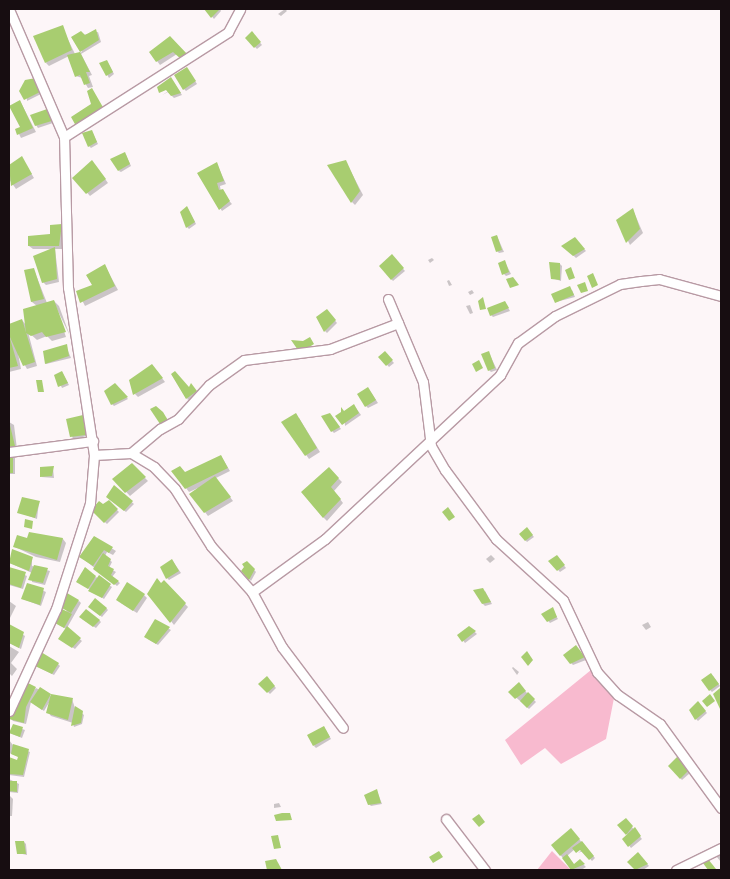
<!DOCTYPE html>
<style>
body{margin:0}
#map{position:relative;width:730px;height:879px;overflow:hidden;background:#fdf6f8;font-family:"Titillium Web",sans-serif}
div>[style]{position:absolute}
.green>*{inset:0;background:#f8bacf}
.shadow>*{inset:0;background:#0003}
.building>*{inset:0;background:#a8cd70}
.roads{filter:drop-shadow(1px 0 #b89aa4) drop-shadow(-1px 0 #b89aa4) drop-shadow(0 1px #b89aa4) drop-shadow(0 -1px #b89aa4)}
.minor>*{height:9px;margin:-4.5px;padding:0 4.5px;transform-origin:4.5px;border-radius:4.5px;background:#fff}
span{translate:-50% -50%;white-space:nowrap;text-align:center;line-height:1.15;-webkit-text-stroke:4.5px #fff;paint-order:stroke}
.frame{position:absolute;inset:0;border:10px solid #170d11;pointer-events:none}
</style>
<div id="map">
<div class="green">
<i style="clip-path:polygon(591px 670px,614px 698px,606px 739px,561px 764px,545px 748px,521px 765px,505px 740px)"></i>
<i style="clip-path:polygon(552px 851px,571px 870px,537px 870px)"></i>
</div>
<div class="shadow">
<i style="clip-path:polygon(206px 9px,220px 9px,221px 11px,214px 19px)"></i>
<i style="clip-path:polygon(285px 9px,287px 11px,281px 16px,278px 14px)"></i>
<i style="clip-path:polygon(62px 27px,75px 54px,82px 52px,73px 37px,98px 32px,101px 42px,81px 54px,92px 75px,89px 76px,93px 87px,88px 88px,82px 78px,76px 76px,69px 56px,49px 66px,46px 63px)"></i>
<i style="clip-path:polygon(252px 33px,262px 45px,257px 49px,246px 38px)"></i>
<i style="clip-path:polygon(170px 37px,177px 54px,160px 65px,157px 61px)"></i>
<i style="clip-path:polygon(107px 61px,114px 74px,109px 78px,101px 64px)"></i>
<i style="clip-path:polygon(188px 70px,197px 84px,186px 91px,184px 89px)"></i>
<i style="clip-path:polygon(173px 81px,182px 95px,174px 98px,168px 92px,162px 95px,172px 89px)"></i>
<i style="clip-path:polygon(26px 82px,43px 93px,27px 101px)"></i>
<i style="clip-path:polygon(20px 101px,36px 132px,21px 138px,17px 130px,21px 127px)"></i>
<i style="clip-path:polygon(49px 109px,56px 122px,38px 128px,36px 125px)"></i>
<i style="clip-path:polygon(92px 132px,98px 144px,91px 148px,89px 146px)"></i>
<i style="clip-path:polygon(126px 155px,131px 166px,121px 172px,119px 171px)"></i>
<i style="clip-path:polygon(22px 158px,34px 178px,16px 189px,9px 179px,9px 167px)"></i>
<i style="clip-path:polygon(346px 162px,363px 195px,355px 205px,352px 202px)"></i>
<i style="clip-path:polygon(217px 164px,226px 184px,220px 186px,221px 192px,232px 204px,222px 211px,198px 174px)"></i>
<i style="clip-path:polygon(95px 165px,108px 183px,90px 196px,74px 178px)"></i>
<i style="clip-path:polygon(187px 207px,196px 224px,189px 229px,187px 227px)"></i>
<i style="clip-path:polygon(633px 210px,643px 233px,630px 245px,618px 221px)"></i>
<i style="clip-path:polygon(61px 226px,64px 229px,62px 249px,55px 249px,59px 282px,46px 285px,43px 282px,53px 249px,33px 249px,29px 246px,52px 236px)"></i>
<i style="clip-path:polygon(497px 236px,504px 252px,499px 253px,497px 251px)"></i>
<i style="clip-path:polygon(575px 239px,586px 251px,576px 258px,563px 246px)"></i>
<i style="clip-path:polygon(392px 256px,405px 271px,393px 281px,380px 266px)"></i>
<i style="clip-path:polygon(432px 258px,434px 260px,430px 263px,428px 260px)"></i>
<i style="clip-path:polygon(505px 262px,511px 274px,506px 276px,504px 274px)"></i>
<i style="clip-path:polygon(560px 264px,562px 266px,561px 281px,552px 278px)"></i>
<i style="clip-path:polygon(105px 266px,118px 290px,85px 306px,78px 292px,94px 285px)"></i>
<i style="clip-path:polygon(34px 270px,47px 303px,54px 301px,59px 306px,70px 336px,55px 305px,66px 337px,52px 341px,47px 336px,37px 340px,28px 332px,37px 366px,27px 369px,18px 353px,21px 369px,9px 372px,9px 325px,22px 320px,26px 325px,37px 306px,32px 302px,25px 271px)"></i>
<i style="clip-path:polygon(449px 280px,452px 285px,449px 286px,447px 281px)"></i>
<i style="clip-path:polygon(472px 290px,474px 293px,470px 295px,468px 292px)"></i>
<i style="clip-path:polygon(572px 290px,575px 297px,556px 302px)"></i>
<i style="clip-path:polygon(505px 302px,510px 311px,493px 317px,491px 315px)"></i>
<i style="clip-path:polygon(470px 305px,473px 313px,470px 314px,466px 306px)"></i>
<i style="clip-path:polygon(329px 313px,337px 323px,327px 333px,325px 331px)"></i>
<i style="clip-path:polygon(66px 346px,71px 358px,46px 364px,44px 352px)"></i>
<i style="clip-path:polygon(385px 353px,394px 363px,389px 367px,380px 357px)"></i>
<i style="clip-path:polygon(490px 355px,497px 370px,491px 372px,489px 370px)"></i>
<i style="clip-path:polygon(152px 365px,165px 382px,138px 397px,135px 394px)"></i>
<i style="clip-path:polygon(62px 372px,69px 385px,62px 388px,56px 375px)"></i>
<i style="clip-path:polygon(115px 384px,128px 399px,114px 406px,112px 404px)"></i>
<i style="clip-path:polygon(191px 385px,198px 394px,188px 400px,187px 398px)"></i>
<i style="clip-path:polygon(370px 391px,378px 403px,368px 408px,366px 406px)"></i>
<i style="clip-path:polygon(356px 408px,361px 415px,345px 426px,344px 412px)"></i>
<i style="clip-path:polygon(83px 417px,87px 436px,74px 439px,72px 437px)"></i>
<i style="clip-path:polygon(332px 417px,341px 429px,334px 433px,332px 431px)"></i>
<i style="clip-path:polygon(299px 418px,320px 452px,309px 459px,283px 422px)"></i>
<i style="clip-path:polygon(9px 422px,14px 425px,17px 449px,9px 450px)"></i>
<i style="clip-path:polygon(9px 456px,15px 458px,15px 474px,9px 474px)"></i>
<i style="clip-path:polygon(221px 456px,230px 471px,216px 478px,233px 501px,208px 516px,191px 494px,198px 488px,189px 492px,186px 488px,186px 473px)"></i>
<i style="clip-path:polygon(131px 464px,148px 481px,130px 496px,114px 479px)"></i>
<i style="clip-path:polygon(53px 468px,54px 478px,41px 477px)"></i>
<i style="clip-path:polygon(329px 469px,342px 482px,334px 491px,343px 503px,327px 521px,323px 517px)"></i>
<i style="clip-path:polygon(114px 487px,134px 504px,126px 512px,109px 499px)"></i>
<i style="clip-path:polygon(39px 502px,37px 519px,18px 512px)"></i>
<i style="clip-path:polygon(109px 502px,119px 512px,107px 524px,92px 510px)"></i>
<i style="clip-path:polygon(527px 529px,534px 537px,527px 542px,520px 534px)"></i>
<i style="clip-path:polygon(94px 537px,116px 551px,113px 555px,107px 552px,105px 556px,112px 562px,109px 568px,116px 572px,112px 577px,120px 583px,117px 586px,81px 557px)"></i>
<i style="clip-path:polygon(63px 539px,66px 543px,60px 562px,36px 557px,15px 547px,28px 540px)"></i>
<i style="clip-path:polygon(491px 555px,495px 559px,490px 563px,486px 559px)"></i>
<i style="clip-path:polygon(32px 558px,32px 566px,50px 571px,45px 585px,32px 582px,32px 573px,10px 563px)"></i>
<i style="clip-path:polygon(558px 558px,566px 568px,560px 572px,550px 561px)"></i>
<i style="clip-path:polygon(172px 560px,181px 573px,169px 580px,167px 578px)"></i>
<i style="clip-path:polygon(247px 562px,256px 572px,251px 581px,242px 571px)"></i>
<i style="clip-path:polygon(9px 568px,27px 576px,23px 589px,9px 585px)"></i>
<i style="clip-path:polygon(96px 577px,112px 587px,104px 599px,80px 583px)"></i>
<i style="clip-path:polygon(164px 582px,188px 607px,174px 625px,149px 593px)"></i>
<i style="clip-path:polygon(28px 584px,46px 592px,41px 606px,23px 599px)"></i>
<i style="clip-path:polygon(485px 591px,492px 604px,485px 606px,483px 604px)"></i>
<i style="clip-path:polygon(144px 595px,147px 598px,137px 613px,121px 603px)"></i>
<i style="clip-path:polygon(9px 601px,16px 606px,9px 620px)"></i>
<i style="clip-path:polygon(79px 601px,81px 603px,67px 628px,82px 641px,75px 649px,62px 640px,66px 629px,56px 623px,67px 611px,61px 606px)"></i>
<i style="clip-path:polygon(106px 608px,108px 610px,102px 617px,92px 609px)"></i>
<i style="clip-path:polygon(552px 609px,558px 619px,550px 623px,543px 615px)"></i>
<i style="clip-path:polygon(82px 619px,99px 620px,101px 622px,96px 628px)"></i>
<i style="clip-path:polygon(155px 621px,171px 630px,158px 645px,148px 639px)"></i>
<i style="clip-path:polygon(648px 622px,651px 627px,646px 630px,642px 625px)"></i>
<i style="clip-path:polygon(9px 626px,25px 636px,21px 649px,9px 643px)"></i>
<i style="clip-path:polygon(469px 627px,477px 634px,465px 643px,459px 635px)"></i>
<i style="clip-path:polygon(9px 646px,19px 652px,11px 663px,17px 669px,12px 676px,9px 673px)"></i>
<i style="clip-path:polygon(578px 649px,586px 660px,573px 665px,571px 663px)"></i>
<i style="clip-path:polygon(58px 664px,60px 666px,54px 675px,36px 666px)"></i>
<i style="clip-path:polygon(513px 667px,519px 672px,517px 675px,512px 668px)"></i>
<i style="clip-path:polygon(713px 676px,720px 686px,712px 692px,710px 690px)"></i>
<i style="clip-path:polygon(267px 678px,276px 688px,270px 694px,260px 684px)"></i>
<i style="clip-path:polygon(520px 686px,536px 702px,529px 709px,510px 692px)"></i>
<i style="clip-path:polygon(36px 688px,51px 696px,72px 699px,75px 708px,84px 715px,82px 724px,74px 727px,73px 723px,51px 716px,48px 712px,50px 701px,44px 711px,31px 702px,26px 724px,13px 721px,11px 719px)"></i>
<i style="clip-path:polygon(698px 703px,707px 713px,698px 721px,696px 719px)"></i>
<i style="clip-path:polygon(13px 726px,25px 730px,22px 738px,10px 733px)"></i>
<i style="clip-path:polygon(324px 727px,331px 739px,316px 748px,314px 746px)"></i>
<i style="clip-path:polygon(9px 740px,13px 745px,30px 752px,24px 777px,9px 775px,9px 759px,18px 762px,20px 757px,9px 753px)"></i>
<i style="clip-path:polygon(678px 758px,690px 773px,682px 780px,670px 766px)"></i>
<i style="clip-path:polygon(9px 779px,19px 784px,18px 793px,9px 792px)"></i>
<i style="clip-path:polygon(377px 791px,382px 804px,371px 806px,369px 804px)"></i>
<i style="clip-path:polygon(9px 795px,13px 799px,12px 816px,9px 816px)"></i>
<i style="clip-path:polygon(279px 803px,281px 807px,274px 808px,274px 804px)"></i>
<i style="clip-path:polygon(626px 820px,642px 839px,631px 848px,624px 839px,628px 835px,619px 825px)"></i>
<i style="clip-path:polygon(574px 833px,595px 858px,592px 861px,583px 851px,578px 853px,586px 847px,575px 849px,567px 856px,574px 865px,580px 861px,586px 867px,581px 870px,573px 870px,552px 845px)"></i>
<i style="clip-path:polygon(24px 842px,26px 844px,27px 855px,18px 853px)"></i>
<i style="clip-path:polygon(720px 853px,721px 855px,721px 862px,716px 856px)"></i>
<i style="clip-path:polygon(638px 854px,649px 866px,643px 870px,637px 870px,629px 862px)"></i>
</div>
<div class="building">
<i style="clip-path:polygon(204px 9px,220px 9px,211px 18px)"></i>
<i style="clip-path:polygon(63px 25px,72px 50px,45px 63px,33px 36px)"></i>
<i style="clip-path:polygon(96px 29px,99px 40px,80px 52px,71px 37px,81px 31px,85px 35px)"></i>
<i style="clip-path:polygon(252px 31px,261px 42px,254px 48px,245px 38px)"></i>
<i style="clip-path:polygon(170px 36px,188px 55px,182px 60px,173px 52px,156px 62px,149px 52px)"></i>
<i style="clip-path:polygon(80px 52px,90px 72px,86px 72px,90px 83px,84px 85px,80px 75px,75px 77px,67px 55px)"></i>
<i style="clip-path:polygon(107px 60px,113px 72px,106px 76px,99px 63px)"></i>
<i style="clip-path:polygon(187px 67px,196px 81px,183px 90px,174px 75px)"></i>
<i style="clip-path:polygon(171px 77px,181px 93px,171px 96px,166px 90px,159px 93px,157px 87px)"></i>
<i style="clip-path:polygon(36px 78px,42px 91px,24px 100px,19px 91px,25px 80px)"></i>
<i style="clip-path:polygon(92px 88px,104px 109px,76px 126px,71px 117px,91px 104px,87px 91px)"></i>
<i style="clip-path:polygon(20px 100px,33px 128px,17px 135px,15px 129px,20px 127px,9px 106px)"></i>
<i style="clip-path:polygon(50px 108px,55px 120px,35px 126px,30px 115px)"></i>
<i style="clip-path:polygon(92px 130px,97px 142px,88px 147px,82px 133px)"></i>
<i style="clip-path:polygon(125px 152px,130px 164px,118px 171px,110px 159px)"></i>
<i style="clip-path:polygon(22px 156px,32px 174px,11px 186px,9px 165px)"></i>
<i style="clip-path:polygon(92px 160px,106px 179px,86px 194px,72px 178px)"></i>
<i style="clip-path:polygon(346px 160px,360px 191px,351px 203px,327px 165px)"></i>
<i style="clip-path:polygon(217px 162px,224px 181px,217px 183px,219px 190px,223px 189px,230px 201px,219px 210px,197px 173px)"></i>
<i style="clip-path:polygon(187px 206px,195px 222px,186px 228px,180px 212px)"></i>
<i style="clip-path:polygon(633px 208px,640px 229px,626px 243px,616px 220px)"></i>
<i style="clip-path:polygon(62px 224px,59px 246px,28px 246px,28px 236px,50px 234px,50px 225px)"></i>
<i style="clip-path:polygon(497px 235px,502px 250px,496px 252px,491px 237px)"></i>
<i style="clip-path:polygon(575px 237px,585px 249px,573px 256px,561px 246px)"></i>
<i style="clip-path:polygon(55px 247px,57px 279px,42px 283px,33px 256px)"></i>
<i style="clip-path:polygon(392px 254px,404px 268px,391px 280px,379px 266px)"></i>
<i style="clip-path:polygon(505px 260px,509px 272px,502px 275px,498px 263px)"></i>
<i style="clip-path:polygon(549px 262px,560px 263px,560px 280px,551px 279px)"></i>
<i style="clip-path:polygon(105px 264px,115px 286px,80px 303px,76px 291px,92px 285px,86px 275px)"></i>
<i style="clip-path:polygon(571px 267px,575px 278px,569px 280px,565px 270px)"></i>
<i style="clip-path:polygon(34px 268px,44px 299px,31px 302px,24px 270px)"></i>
<i style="clip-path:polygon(593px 273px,598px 285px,592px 288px,587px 276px)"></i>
<i style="clip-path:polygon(513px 277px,519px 285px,510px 288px,506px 279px)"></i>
<i style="clip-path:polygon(585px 282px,588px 291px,581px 293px,577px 285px)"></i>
<i style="clip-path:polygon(570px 286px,574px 295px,555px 303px,551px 294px)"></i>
<i style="clip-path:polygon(483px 297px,486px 309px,480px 310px,478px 301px)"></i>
<i style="clip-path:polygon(54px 300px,66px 332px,46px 337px,42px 332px,31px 336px,26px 333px,23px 309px)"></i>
<i style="clip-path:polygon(505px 301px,509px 308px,490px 316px,487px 308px)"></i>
<i style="clip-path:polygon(327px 309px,336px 320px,324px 332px,316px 317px)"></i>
<i style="clip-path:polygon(22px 319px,35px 362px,23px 366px,9px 335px,18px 366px,9px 368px,9px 324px)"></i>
<i style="clip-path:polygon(310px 337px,314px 344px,300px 353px,291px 340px,303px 341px)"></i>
<i style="clip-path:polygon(67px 344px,69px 356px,45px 364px,43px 351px)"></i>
<i style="clip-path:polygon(385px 351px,393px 360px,386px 366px,378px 357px)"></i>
<i style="clip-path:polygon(489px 351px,495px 368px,488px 371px,481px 354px)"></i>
<i style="clip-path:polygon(479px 360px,483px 368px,476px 372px,472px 364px)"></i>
<i style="clip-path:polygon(152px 364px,163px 378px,133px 395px,129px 380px)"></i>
<i style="clip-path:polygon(62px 371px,68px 383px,58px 387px,54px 375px)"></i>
<i style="clip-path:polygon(175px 371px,189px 387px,191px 383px,197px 391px,186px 399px,171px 374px)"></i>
<i style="clip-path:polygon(36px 380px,42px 380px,44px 392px,38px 392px)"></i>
<i style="clip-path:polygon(115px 383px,128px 397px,111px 405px,104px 391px)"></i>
<i style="clip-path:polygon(368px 387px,376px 400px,365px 407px,357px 394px)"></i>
<i style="clip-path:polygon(354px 404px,359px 413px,342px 425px,335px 416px,341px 412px,341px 407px,344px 411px)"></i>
<i style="clip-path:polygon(156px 406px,163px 412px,169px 422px,160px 424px,150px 409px)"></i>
<i style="clip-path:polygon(296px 413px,317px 448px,305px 456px,281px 422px)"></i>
<i style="clip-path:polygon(330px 413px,340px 427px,331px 432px,321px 416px)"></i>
<i style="clip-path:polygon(83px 415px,86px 435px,70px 437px,66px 419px)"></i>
<i style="clip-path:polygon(9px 421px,15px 446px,9px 447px)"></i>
<i style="clip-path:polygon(9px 455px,13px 455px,13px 473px,9px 473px)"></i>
<i style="clip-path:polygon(221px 455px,228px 468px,185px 489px,171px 471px,180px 466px,185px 472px)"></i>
<i style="clip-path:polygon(132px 463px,146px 477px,125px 493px,112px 479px)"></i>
<i style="clip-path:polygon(54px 466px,52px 476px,40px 477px,40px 467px)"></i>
<i style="clip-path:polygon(329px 467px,339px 478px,331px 487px,341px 499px,323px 518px,301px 492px)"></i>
<i style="clip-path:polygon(215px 476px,231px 497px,204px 513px,189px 494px)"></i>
<i style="clip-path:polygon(114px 485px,133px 501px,124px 511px,106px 497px)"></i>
<i style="clip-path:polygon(22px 497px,40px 501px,35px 518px,17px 513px)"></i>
<i style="clip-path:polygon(109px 500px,118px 509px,104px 523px,91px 510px,99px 501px,103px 504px)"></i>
<i style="clip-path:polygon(448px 507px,455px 517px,449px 521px,442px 512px)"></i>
<i style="clip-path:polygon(25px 519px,33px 521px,32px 529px,24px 527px)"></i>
<i style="clip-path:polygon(527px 527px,533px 535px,525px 541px,519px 534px)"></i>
<i style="clip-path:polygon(29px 532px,63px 538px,57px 560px,13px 547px,17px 535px,27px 538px)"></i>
<i style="clip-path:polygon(94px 536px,113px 547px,109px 553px,104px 550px,93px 566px,79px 557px)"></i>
<i style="clip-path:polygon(12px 549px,33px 557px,29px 571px,9px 563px)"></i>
<i style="clip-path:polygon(103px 553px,111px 559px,108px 566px,114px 569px,111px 575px,119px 581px,114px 585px,93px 569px)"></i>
<i style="clip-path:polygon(557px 555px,565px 565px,557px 571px,548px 561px)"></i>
<i style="clip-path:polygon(172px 559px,179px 571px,166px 579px,160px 567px)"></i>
<i style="clip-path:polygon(247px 561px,255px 569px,249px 580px,241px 571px,244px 567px,242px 564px)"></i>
<i style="clip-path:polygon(34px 565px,48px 568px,43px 583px,28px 580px)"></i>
<i style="clip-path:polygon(9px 567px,26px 572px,21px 588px,9px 584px)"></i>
<i style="clip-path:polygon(85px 567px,96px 576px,88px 589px,76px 582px)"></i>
<i style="clip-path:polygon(99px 575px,111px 584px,102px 598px,88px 591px)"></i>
<i style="clip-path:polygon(157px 578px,161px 583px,164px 580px,186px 603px,170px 623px,147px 594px)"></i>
<i style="clip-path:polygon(127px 582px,145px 594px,133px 611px,116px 600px)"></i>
<i style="clip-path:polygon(27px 583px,44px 588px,40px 605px,21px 599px)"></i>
<i style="clip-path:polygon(483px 588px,491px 602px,482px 604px,473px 590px)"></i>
<i style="clip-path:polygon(67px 593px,79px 600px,71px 613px,60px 607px)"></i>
<i style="clip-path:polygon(95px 598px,107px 608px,100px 616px,88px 607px)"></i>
<i style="clip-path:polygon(553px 607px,557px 617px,547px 622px,541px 614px)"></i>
<i style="clip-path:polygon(60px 608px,72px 614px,64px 628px,53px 622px)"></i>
<i style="clip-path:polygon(86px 609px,100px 620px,93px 627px,79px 617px)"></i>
<i style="clip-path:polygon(155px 619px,170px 627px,156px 644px,144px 637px)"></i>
<i style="clip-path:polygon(9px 624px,24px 632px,19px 648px,9px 643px)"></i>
<i style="clip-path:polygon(67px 626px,81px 638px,72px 648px,58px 639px)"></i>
<i style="clip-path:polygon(469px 626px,476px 631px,462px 642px,457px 635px)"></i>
<i style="clip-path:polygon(576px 645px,585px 657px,570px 664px,563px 655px)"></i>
<i style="clip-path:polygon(527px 651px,533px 660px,528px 666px,521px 657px)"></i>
<i style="clip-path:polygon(41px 652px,59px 663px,52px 674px,35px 666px)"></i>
<i style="clip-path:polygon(711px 673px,719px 684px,709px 691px,701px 680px)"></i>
<i style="clip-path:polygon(267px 676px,275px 686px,267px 693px,258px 684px)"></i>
<i style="clip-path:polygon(26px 682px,36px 687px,26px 707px,24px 723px,9px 719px)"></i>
<i style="clip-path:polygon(519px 682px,526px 691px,515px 699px,508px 692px)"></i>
<i style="clip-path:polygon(40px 687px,51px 694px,73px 698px,68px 720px,46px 713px,51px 694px,42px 710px,30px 702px)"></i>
<i style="clip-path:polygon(720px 688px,721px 691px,721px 711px,713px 694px)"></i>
<i style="clip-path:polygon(528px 692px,535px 699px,527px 708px,520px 701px)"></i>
<i style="clip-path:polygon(710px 694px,715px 701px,707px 707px,702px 701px)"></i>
<i style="clip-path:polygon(698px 701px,706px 711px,695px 720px,689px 710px)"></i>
<i style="clip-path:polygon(75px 706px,83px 711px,81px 723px,71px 726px)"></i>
<i style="clip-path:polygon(13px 724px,23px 727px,20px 737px,9px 733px)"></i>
<i style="clip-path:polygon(324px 726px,330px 737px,313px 746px,307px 735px)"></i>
<i style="clip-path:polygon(13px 744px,29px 749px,23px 775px,9px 774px,9px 757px,17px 760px,18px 757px,11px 754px)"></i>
<i style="clip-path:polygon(678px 756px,689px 770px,680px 779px,668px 766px)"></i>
<i style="clip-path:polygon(9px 781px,17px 781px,17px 792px,9px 791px)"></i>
<i style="clip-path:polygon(377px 789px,381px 803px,368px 805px,364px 795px)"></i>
<i style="clip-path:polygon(282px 813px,290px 813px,292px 820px,276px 821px,274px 815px)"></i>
<i style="clip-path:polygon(479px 814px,485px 822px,479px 827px,472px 819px)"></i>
<i style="clip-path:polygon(626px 818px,633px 826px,626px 835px,617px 825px)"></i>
<i style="clip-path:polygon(635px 827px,641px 836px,628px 847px,622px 839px)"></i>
<i style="clip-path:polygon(571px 828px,580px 839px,560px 856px,551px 845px)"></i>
<i style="clip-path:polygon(278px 835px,281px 848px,274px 849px,271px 836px)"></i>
<i style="clip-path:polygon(15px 841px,24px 841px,26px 854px,17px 854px)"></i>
<i style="clip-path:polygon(582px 841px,594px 856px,589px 860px,580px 850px,576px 853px,572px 848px)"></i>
<i style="clip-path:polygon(439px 851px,443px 857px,433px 863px,429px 857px)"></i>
<i style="clip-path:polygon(638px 852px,648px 864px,635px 870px,627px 862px)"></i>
<i style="clip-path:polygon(567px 854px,574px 864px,580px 859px,585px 864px,571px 870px,562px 858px)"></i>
<i style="clip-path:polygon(276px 859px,282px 870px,267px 870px,265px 861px)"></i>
<i style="clip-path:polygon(708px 859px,716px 869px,715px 870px,708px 870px,703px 863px)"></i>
</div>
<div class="roads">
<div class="minor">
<i style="left:64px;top:137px;width:195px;rotate:-32.6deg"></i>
<i style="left:228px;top:32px;width:26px;rotate:-62deg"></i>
<i style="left:388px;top:299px;width:90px;rotate:67.1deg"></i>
<i style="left:423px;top:382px;width:64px;rotate:82.9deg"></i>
<i style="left:431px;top:446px;width:28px;rotate:60deg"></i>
<i style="left:445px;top:470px;width:86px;rotate:53.5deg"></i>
<i style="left:496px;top:539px;width:91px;rotate:42.3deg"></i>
<i style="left:563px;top:600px;width:80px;rotate:64.7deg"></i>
<i style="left:597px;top:672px;width:31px;rotate:48deg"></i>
<i style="left:618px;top:695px;width:51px;rotate:34.6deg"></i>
<i style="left:660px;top:724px;width:104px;rotate:54deg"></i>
<i style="left:9px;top:452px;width:85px;rotate:-7.5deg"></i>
<i style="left:131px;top:453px;width:38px;rotate:-40deg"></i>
<i style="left:160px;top:429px;width:21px;rotate:-29deg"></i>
<i style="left:178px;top:419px;width:46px;rotate:-47.6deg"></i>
<i style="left:209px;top:385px;width:43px;rotate:-35.5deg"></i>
<i style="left:244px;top:360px;width:87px;rotate:-7.3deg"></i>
<i style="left:330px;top:349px;width:73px;rotate:-20.9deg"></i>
<i style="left:94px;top:455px;width:37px;rotate:-3deg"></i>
<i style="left:131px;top:453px;width:27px;rotate:31deg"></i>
<i style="left:154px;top:467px;width:30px;rotate:46deg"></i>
<i style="left:175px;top:489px;width:67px;rotate:57.7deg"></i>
<i style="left:211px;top:546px;width:62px;rotate:48.3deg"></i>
<i style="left:252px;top:592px;width:63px;rotate:61.4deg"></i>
<i style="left:282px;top:647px;width:101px;rotate:53deg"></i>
<i style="left:252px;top:592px;width:90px;rotate:-36deg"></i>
<i style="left:325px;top:539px;width:240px;rotate:-43.1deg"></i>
<i style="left:500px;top:375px;width:37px;rotate:-61deg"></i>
<i style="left:518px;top:343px;width:46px;rotate:-36.1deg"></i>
<i style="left:555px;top:316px;width:72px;rotate:-26.2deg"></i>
<i style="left:620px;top:284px;width:21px;rotate:-8deg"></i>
<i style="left:641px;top:281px;width:18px;rotate:-6deg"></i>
<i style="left:659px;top:279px;width:64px;rotate:15.3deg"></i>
<i style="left:9px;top:711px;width:112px;rotate:-65.3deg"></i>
<i style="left:56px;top:609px;width:111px;rotate:-72.2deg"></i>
<i style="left:90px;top:503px;width:48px;rotate:-85.2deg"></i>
<i style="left:94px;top:455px;width:169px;rotate:-98.8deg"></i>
<i style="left:68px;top:288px;width:151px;rotate:-91.5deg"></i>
<i style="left:64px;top:137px;width:139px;rotate:-113.3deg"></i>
<i style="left:446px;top:819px;width:64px;rotate:52.6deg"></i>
<i style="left:676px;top:870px;width:50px;rotate:-26.1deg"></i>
</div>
</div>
<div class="frame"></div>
</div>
